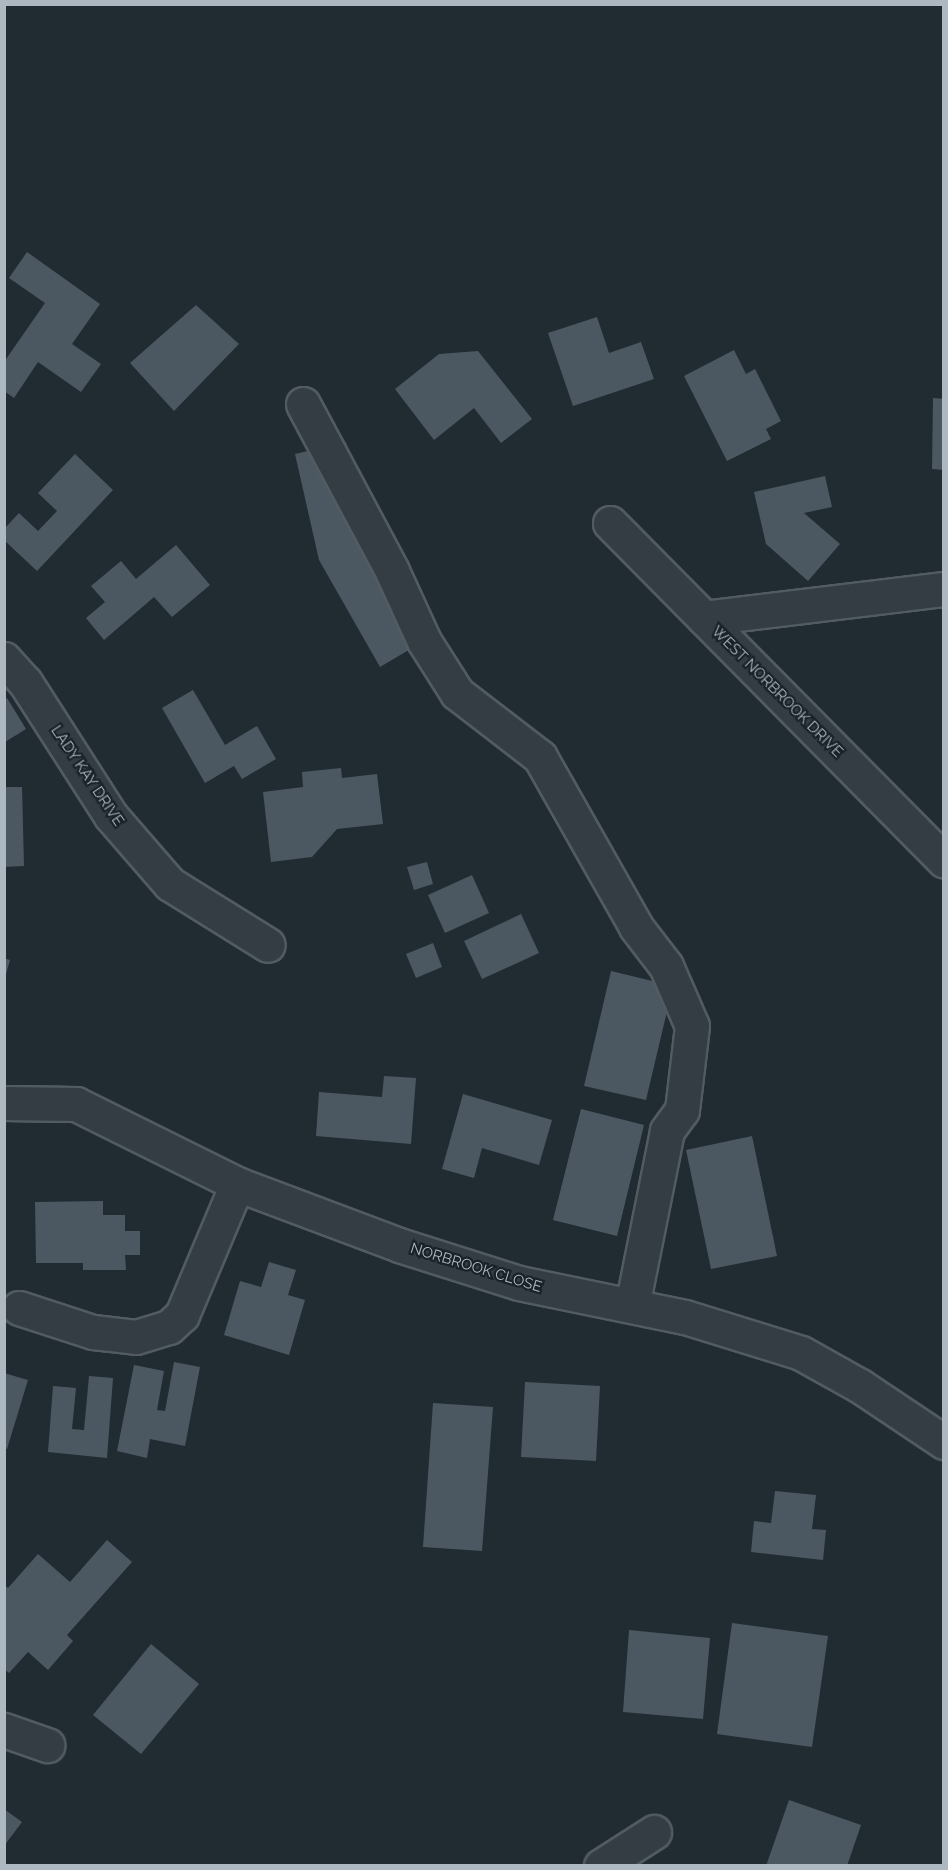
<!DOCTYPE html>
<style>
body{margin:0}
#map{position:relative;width:948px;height:1870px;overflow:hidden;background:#212b32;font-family:Raleway,sans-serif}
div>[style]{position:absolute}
.building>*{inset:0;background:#4c5861}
.roads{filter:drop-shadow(2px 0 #525b61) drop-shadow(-2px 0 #525b61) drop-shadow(0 2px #525b61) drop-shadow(0 -2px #525b61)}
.minor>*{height:33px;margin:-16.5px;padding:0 16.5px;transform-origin:16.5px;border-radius:16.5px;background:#343d43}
span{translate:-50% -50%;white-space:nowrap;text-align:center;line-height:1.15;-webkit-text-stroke:4.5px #1a2228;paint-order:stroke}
.street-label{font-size:15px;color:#aeb8c0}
.frame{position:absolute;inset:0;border:6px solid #aeb8c0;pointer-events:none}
</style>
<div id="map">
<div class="building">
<i style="clip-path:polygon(27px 252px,100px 304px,72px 344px,101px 364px,81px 392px,38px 362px,14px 398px,4px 391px,4px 362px,45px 303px,9px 278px)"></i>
<i style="clip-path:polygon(196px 305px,239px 344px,174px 411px,130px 363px)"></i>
<i style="clip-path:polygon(597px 317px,609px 353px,641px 342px,654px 379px,573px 406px,548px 333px)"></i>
<i style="clip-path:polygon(734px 350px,746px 374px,755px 369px,781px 421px,766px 429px,771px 439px,727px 461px,684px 376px)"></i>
<i style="clip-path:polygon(478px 351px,532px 419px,501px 443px,474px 408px,434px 440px,395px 389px,439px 354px)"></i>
<i style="clip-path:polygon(933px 398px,944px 399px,944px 470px,932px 469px)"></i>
<i style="clip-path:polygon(346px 442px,369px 545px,424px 641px,380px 667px,319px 560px,295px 454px)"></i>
<i style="clip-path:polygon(75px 454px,113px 490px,37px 571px,4px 540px,4px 529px,19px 513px,38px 531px,57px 511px,38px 493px)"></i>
<i style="clip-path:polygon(825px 476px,832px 507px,804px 513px,840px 544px,808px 581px,766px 544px,754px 492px)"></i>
<i style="clip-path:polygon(176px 545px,210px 585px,172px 617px,154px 597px,104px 640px,86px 618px,105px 602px,91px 586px,121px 561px,136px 579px)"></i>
<i style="clip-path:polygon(193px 690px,225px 745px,257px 726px,276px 759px,242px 779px,234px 766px,205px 783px,162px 708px)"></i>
<i style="clip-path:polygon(7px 698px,26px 729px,5px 742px,5px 700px)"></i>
<i style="clip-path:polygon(341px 768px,342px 778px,377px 774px,383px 824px,337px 829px,312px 857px,271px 862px,263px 792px,303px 787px,302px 772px)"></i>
<i style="clip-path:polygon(4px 787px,22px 787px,24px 866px,4px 867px)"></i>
<i style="clip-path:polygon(427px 862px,433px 884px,414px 890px,407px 867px)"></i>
<i style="clip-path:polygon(472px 875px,489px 913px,445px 933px,428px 895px)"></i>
<i style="clip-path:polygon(521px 914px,539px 953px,482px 979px,464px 941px)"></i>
<i style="clip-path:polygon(433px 943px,442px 967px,416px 978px,406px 954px)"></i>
<i style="clip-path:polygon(4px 958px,10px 960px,5px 978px,4px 978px)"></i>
<i style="clip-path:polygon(611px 971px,673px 986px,646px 1100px,584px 1086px)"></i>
<i style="clip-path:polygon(384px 1076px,416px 1078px,411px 1144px,316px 1136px,319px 1092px,382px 1097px)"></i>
<i style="clip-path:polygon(463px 1094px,552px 1120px,539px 1165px,482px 1148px,474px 1178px,442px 1169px)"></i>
<i style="clip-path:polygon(581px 1109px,644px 1125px,617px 1236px,553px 1220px)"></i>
<i style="clip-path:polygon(752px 1136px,777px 1256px,711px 1269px,686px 1150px)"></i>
<i style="clip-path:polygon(103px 1201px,103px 1215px,125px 1215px,125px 1231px,140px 1231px,140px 1255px,125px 1255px,126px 1270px,83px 1270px,83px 1263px,36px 1263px,35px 1202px)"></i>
<i style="clip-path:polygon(269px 1262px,296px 1270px,288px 1295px,305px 1300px,289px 1355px,224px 1335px,240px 1281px,261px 1287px)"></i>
<i style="clip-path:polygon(174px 1362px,200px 1367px,185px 1446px,150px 1439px,147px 1458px,117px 1451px,134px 1365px,164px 1371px,157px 1410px,165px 1411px)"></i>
<i style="clip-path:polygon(4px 1373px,28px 1380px,7px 1449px,4px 1448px)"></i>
<i style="clip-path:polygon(89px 1376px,113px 1378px,107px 1458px,48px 1452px,53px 1386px,76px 1388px,72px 1429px,84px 1430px)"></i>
<i style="clip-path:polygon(525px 1382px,600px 1386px,596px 1461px,521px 1457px)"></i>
<i style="clip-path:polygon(433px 1403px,493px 1407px,482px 1551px,423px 1547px)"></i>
<i style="clip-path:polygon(775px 1491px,816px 1495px,812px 1529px,826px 1530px,823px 1560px,751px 1552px,754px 1521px,771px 1523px)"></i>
<i style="clip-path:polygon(107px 1540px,132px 1562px,67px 1635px,73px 1641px,48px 1670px,28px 1652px,9px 1673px,4px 1669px,4px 1585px,8px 1588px,38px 1554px,70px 1582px)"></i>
<i style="clip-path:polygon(732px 1623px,828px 1636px,812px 1747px,717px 1734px)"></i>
<i style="clip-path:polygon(629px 1630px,710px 1638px,703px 1719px,623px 1712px)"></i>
<i style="clip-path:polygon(151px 1644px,199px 1684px,141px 1754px,93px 1715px)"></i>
<i style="clip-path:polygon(789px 1800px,861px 1825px,847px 1866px,766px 1866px)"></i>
<i style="clip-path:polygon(4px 1809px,22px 1822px,4px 1846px)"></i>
</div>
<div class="roads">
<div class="minor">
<i style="left:303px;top:404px;width:189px;rotate:61.9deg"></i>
<i style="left:392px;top:571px;width:77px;rotate:65.4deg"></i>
<i style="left:424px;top:641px;width:62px;rotate:57.6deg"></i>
<i style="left:457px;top:693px;width:105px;rotate:37.6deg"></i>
<i style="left:540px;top:757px;width:195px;rotate:60.5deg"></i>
<i style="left:636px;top:927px;width:49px;rotate:52.4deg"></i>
<i style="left:666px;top:966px;width:65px;rotate:66.6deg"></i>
<i style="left:692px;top:1026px;width:85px;rotate:96.8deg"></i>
<i style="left:682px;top:1110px;width:26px;rotate:126deg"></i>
<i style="left:667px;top:1131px;width:178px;rotate:101.3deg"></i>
<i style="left:610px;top:523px;width:475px;rotate:45.3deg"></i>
<i style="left:704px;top:618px;width:242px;rotate:-6.9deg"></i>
<i style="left:4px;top:659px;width:31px;rotate:48deg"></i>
<i style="left:25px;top:682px;width:159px;rotate:57.3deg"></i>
<i style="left:111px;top:816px;width:90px;rotate:49.1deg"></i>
<i style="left:170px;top:884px;width:115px;rotate:31.9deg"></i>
<i style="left:4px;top:1103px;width:72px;rotate:0.8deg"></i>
<i style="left:76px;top:1104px;width:180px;rotate:26.4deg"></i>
<i style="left:237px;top:1184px;width:173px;rotate:20.6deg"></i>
<i style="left:399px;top:1245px;width:126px;rotate:17.6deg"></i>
<i style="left:519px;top:1283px;width:169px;rotate:11.6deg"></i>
<i style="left:685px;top:1317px;width:121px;rotate:17.2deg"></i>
<i style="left:801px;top:1353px;width:68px;rotate:29.2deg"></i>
<i style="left:860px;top:1386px;width:101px;rotate:33.7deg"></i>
<i style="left:19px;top:1308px;width:78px;rotate:18deg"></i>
<i style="left:93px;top:1332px;width:43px;rotate:6.6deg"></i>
<i style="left:136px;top:1337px;width:34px;rotate:-17deg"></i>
<i style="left:169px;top:1327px;width:18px;rotate:-43deg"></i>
<i style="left:182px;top:1315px;width:142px;rotate:-67.2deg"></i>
<i style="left:4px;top:1730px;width:46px;rotate:19.2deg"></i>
<i style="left:601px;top:1866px;width:63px;rotate:-32.7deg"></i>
</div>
</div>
<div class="street-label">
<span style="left:777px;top:692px;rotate:45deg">WEST NORBROOK DRIVE</span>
<span style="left:87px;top:776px;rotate:56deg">LADY KAY DRIVE</span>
<span style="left:476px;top:1268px;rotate:17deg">NORBROOK CLOSE</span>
</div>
<div class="frame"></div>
</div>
